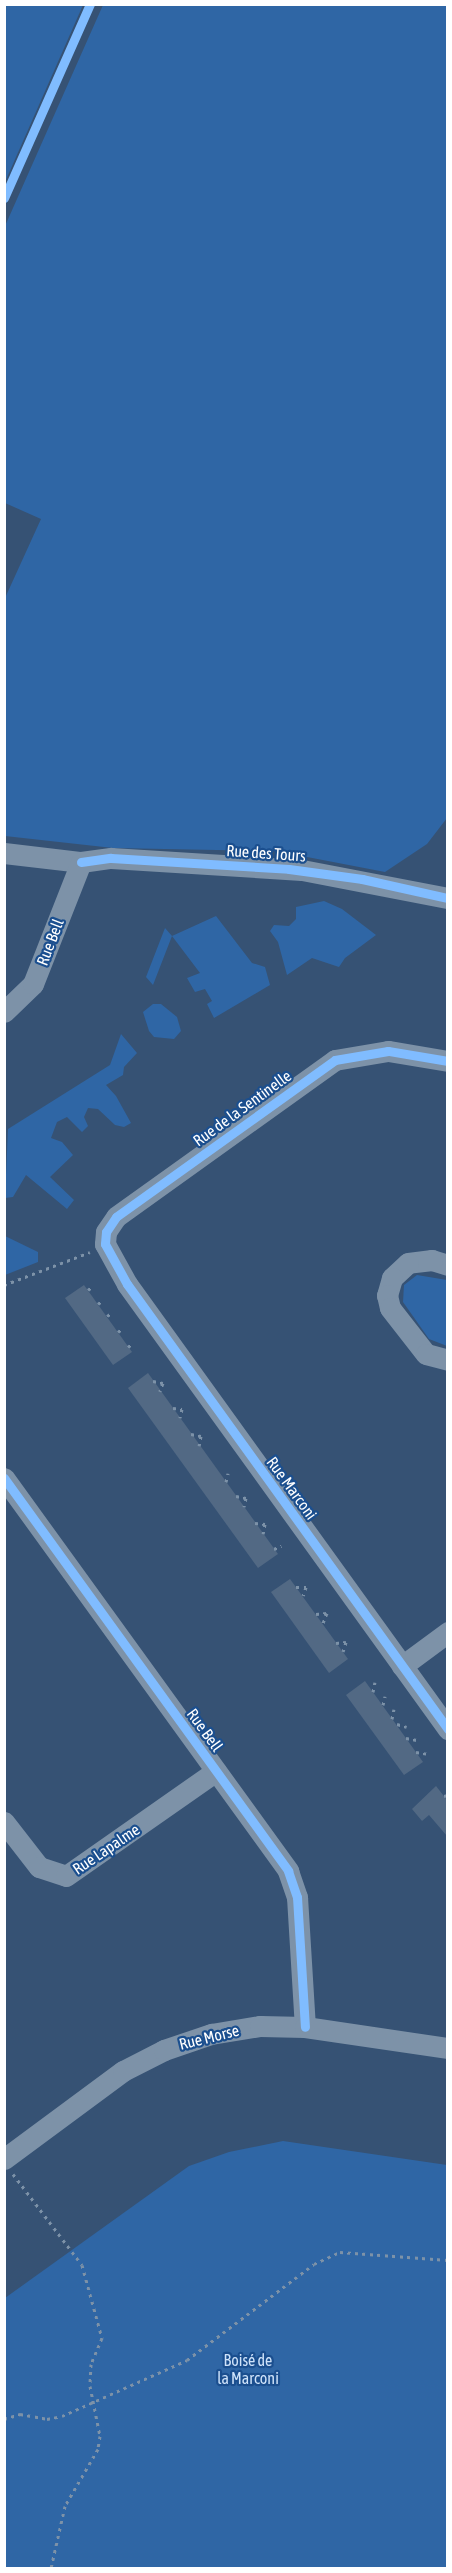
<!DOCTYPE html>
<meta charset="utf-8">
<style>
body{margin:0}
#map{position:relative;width:452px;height:2573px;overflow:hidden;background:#365274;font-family:"Asap Condensed",sans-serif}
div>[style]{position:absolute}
.green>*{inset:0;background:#2f66a5}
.building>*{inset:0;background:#526984}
.path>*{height:3px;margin-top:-1.5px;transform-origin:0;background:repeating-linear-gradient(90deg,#7d92a8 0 3px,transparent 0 7.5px)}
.street>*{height:21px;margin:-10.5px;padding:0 10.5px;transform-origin:10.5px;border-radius:10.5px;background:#7d92a8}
.cycleway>*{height:9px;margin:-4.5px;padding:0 4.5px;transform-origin:4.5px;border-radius:4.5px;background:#80bcff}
span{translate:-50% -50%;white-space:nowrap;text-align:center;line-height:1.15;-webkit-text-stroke:4.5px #1b4f8f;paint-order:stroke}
.street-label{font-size:16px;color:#fff}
.park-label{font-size:16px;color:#cfe3fa}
.frame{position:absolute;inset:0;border:6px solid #fff;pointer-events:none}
</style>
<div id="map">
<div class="green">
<i style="clip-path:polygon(5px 4px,83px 5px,5px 182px,4px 5px)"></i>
<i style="clip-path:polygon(103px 5px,447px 5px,447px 818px,427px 844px,385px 872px,276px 851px,113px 848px,5px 836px,5px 598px,41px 519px,5px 503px,5px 226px)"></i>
<i style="clip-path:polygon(324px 901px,342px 909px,376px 935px,345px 958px,339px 967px,312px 958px,287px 975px,278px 942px,270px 931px,274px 925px,289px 926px,296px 919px,296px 907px)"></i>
<i style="clip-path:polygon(216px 916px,252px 963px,265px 967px,270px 985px,214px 1018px,207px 1004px,212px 1001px,205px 989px,195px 992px,187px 978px,200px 973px,172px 936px,153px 985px,146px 977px,165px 928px,172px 936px)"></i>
<i style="clip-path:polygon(153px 1004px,161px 1004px,177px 1017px,181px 1031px,174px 1039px,154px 1037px,149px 1031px,143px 1012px)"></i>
<i style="clip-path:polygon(121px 1034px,137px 1053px,124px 1067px,123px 1075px,106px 1085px,116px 1096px,131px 1123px,124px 1127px,115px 1125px,98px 1109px,88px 1108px,84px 1117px,88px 1126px,82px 1132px,67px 1117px,57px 1122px,51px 1138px,62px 1142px,73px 1155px,50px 1177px,74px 1200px,67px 1209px,26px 1175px,13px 1197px,5px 1198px,8px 1129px,110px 1065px)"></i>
<i style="clip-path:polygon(5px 1236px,38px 1252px,38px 1262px,5px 1275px)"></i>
<i style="clip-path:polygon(417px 1275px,447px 1280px,447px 1346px,429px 1339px,403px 1302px,404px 1285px)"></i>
<i style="clip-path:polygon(283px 2141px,447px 2165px,447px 2568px,5px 2568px,5px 2298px,189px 2166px,229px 2152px)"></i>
</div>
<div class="building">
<i style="clip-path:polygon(84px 1285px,132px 1352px,113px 1365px,65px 1298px)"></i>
<i style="clip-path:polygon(148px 1373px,278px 1554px,258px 1568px,128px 1388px)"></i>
<i style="clip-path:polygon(290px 1579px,348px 1659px,329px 1673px,271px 1592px)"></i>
<i style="clip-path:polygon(365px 1681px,423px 1762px,404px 1775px,346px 1695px)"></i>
<i style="clip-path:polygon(436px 1786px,447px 1800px,447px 1836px,429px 1815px,422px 1821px,412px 1809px)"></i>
</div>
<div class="path">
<i style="left:4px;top:1285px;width:92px;rotate:-21deg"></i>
<i style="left:88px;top:1290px;width:6px;rotate:-39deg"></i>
<i style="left:98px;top:1304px;width:6px;rotate:-39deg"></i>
<i style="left:107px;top:1316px;width:6px;rotate:-31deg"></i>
<i style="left:118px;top:1332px;width:6px;rotate:-39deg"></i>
<i style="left:128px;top:1347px;width:6px;rotate:-39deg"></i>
<i style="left:153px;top:1381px;width:10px;rotate:11deg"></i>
<i style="left:163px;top:1383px;width:9px;rotate:111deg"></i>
<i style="left:173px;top:1408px;width:9px;rotate:6deg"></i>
<i style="left:182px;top:1409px;width:9px;rotate:103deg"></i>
<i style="left:191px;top:1434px;width:10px;rotate:11deg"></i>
<i style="left:201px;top:1436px;width:10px;rotate:101deg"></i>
<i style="left:226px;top:1482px;width:9px;rotate:-77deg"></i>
<i style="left:236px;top:1496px;width:10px;rotate:11deg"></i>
<i style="left:246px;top:1498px;width:9px;rotate:103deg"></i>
<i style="left:255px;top:1523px;width:10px;rotate:6deg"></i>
<i style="left:265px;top:1524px;width:10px;rotate:101deg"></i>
<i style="left:274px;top:1549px;width:8px;rotate:-23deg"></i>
<i style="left:296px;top:1587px;width:10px"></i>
<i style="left:306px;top:1587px;width:9px;rotate:108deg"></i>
<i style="left:316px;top:1614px;width:11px;rotate:-5deg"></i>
<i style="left:327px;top:1613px;width:11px;rotate:112deg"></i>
<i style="left:336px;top:1643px;width:10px;rotate:-6deg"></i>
<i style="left:346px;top:1642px;width:10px;rotate:107deg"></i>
<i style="left:373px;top:1692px;width:10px;rotate:-79deg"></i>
<i style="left:383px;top:1705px;width:9px;rotate:-77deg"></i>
<i style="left:392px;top:1719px;width:10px;rotate:-79deg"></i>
<i style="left:397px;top:1724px;width:10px;rotate:17deg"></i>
<i style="left:406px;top:1738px;width:11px;rotate:10deg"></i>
<i style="left:416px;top:1752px;width:12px;rotate:9deg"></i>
<i style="left:444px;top:1796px;width:4px;rotate:-14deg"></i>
<i style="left:13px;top:2174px;width:114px;rotate:52.8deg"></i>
<i style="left:82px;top:2265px;width:76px;rotate:74.7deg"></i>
<i style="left:102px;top:2338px;width:28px;rotate:113deg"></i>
<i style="left:91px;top:2364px;width:22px;rotate:93deg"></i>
<i style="left:90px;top:2386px;width:51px;rotate:78.7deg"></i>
<i style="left:100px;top:2436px;width:13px;rotate:99deg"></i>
<i style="left:98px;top:2449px;width:66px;rotate:120.1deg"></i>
<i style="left:65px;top:2506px;width:64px;rotate:102.7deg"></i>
<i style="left:4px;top:2419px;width:17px;rotate:-17deg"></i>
<i style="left:20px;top:2414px;width:27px;rotate:10deg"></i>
<i style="left:47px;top:2419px;width:15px;rotate:-11deg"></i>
<i style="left:62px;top:2416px;width:137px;rotate:-24.1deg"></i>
<i style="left:187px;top:2360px;width:159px;rotate:-37.1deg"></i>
<i style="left:314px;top:2264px;width:29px;rotate:-25deg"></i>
<i style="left:340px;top:2252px;width:108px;rotate:4.2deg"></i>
</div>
<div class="street">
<i style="left:4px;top:853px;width:78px;rotate:6.7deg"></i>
<i style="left:81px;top:862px;width:30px;rotate:-8deg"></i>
<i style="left:111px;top:858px;width:191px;rotate:3.6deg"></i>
<i style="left:302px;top:870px;width:149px;rotate:10.9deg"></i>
<i style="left:4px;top:1012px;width:40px;rotate:-44deg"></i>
<i style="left:33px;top:984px;width:131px;rotate:-68.5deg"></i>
<i style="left:448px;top:1061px;width:61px;rotate:-170.5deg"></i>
<i style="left:388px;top:1051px;width:54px;rotate:170.4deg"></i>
<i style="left:335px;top:1060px;width:269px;rotate:144.4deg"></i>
<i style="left:116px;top:1217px;width:18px;rotate:124deg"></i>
<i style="left:106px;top:1232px;width:12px;rotate:95deg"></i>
<i style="left:105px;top:1244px;width:46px;rotate:61.2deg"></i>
<i style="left:127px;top:1284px;width:549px;rotate:54.2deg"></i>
<i style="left:448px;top:1265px;width:17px;rotate:-163deg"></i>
<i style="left:432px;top:1260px;width:24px;rotate:173deg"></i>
<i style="left:408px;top:1263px;width:22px;rotate:137deg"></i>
<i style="left:392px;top:1278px;width:18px;rotate:106deg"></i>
<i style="left:387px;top:1295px;width:13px;rotate:77deg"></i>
<i style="left:390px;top:1308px;width:58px;rotate:52deg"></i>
<i style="left:426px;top:1354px;width:23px;rotate:15deg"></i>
<i style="left:4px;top:1478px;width:485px;rotate:54.1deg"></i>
<i style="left:288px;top:1871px;width:28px;rotate:71deg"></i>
<i style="left:297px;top:1897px;width:130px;rotate:86.5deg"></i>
<i style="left:402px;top:1666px;width:57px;rotate:-36.5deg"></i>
<i style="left:4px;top:1822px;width:57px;rotate:52.1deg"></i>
<i style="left:39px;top:1867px;width:28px;rotate:18deg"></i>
<i style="left:66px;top:1876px;width:183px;rotate:-35deg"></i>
<i style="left:4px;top:2159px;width:148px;rotate:-36.5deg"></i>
<i style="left:123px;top:2071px;width:46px;rotate:-27.1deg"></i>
<i style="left:164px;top:2050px;width:50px;rotate:-18.8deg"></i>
<i style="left:211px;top:2034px;width:50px;rotate:-9.3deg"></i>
<i style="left:260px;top:2026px;width:45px;rotate:1.3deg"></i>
<i style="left:305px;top:2027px;width:145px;rotate:8.4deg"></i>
</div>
<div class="cycleway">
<i style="left:4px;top:198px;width:212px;rotate:-66.1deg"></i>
<i style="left:81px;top:862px;width:30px;rotate:-8deg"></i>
<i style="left:111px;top:858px;width:178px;rotate:3.5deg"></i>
<i style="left:289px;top:869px;width:74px;rotate:7.8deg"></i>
<i style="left:362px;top:879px;width:88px;rotate:12.5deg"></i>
<i style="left:448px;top:1061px;width:61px;rotate:-170.5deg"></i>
<i style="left:388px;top:1051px;width:54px;rotate:170.4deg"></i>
<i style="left:335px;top:1060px;width:269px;rotate:144.4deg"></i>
<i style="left:116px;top:1217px;width:18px;rotate:124deg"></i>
<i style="left:106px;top:1232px;width:12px;rotate:95deg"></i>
<i style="left:105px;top:1244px;width:46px;rotate:61.2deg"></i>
<i style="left:127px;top:1284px;width:549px;rotate:54.2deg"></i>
<i style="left:4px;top:1478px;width:485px;rotate:54.1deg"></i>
<i style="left:288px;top:1871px;width:28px;rotate:71deg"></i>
<i style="left:297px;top:1897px;width:130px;rotate:86.5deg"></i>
</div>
<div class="street-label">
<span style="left:266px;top:853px;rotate:4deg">Rue des Tours</span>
<span style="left:50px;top:942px;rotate:-69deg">Rue Bell</span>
<span style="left:242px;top:1108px;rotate:-36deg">Rue de la Sentinelle</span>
<span style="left:292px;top:1488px;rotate:54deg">Rue Marconi</span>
<span style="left:205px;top:1730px;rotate:54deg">Rue Bell</span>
<span style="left:106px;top:1849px;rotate:-34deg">Rue Lapalme</span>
<span style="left:209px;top:2037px;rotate:-14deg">Rue Morse</span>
</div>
<div class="park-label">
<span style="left:248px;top:2369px">Boisé de<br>la Marconi</span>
</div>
<div class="frame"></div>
</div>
